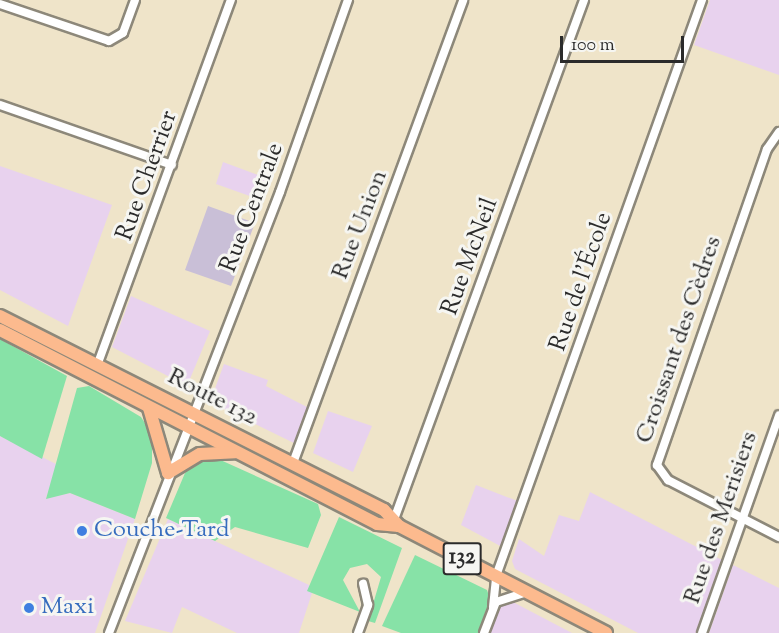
<!DOCTYPE html>
<meta charset="utf-8">
<style>
body{margin:0}
#map{position:relative;width:779px;height:633px;overflow:hidden;background:#efe4c9;font-family:"Sorts Mill Goudy",serif}
div>[style]{position:absolute}
.built>*{inset:0;background:#e8d2ee}
.industrial>*{inset:0;background:#c9bfd7}
.green>*{inset:0;background:#87e2a7}
.roads{filter:drop-shadow(2px 0 #8d887a) drop-shadow(-2px 0 #8d887a) drop-shadow(0 2px #8d887a) drop-shadow(0 -2px #8d887a)}
.minor>*{height:8px;margin:-4px;padding:0 4px;transform-origin:4px;border-radius:4px;background:#fff}
.highway>*{height:12px;margin:-6px;padding:0 6px;transform-origin:6px;border-radius:6px;background:#fcba8e}
.dots>*{width:16px;height:16px;translate:-50% -50%;box-sizing:border-box;border:3px solid #f6f6f2;border-radius:50%}
span{translate:-50% -50%;white-space:nowrap;text-align:center;line-height:1.15;-webkit-text-stroke:6px #f6f6f2;paint-order:stroke}
.shield-label span{padding:2px 4px;background:#f6f6f2;border:2px solid;border-radius:4px;-webkit-text-stroke-width:0}
.shield-label{font-size:22px;color:#2b2b2b;font-weight:700}
.street-label{font-size:24px;color:#2b2b2b}
.shop-label{font-size:24px;color:#366cbe}
.left{translate:0 -50%;text-align:left}
.scale{position:absolute;left:560px;top:36px;width:124px;height:27px;box-sizing:border-box;border:3px solid #2b2b2b;border-top:0;padding-left:8px;font-size:18px;line-height:21px;white-space:nowrap;color:#2b2b2b;-webkit-text-stroke:4px #f6f6f2;paint-order:stroke}
</style>
<div id="map">
<div class="built">
<i style="clip-path:polygon(710px 0,779px 0,779px 75px,694px 45px)"></i>
<i style="clip-path:polygon(223px 162px,269px 179px,261px 200px,216px 184px)"></i>
<i style="clip-path:polygon(0 166px,112px 205px,68px 326px,0 290px)"></i>
<i style="clip-path:polygon(131px 296px,210px 331px,187px 386px,112px 347px)"></i>
<i style="clip-path:polygon(224px 364px,268px 380px,266px 386px,309px 408px,296px 444px,210px 402px)"></i>
<i style="clip-path:polygon(328px 411px,372px 426px,353px 472px,313px 453px)"></i>
<i style="clip-path:polygon(0 436px,58px 465px,46px 498px,70px 493px,135px 519px,95px 633px,0 633px)"></i>
<i style="clip-path:polygon(476px 485px,520px 502px,504px 548px,461px 525px)"></i>
<i style="clip-path:polygon(590px 492px,722px 560px,696px 633px,638px 633px,515px 569px,512px 561px,519px 539px,544px 556px,559px 515px,579px 521px)"></i>
<i style="clip-path:polygon(168px 519px,309px 585px,312px 593px,299px 633px,237px 633px,182px 607px,172px 633px,125px 621px)"></i>
<i style="clip-path:polygon(733px 565px,779px 588px,779px 633px,709px 633px)"></i>
<i style="clip-path:polygon(511px 601px,572px 633px,489px 633px,500px 605px)"></i>
</div>
<div class="industrial">
<i style="clip-path:polygon(208px 206px,255px 223px,231px 286px,185px 270px)"></i>
</div>
<div class="green">
<i style="clip-path:polygon(0 339px,67px 376px,42px 459px,0 436px)"></i>
<i style="clip-path:polygon(89px 386px,141px 417px,152px 434px,152px 463px,135px 519px,70px 493px,46px 499px,77px 388px)"></i>
<i style="clip-path:polygon(216px 458px,318px 504px,321px 515px,308px 548px,235px 527px,215px 541px,166px 518px,185px 473px,199px 460px)"></i>
<i style="clip-path:polygon(339px 517px,402px 548px,375px 623px,368px 621px,381px 577px,367px 564px,350px 568px,343px 580px,360px 612px,307px 591px)"></i>
<i style="clip-path:polygon(415px 555px,487px 590px,490px 599px,478px 633px,401px 633px,382px 626px)"></i>
</div>
<div class="roads">
<div class="minor">
<i style="left:0;top:4px;width:115px;rotate:18.7deg"></i>
<i style="left:109px;top:41px;width:16px;rotate:-30deg"></i>
<i style="left:123px;top:33px;width:35px;rotate:-70deg"></i>
<i style="left:0;top:105px;width:182px;rotate:19.2deg"></i>
<i style="left:779px;top:132px;width:21px;rotate:125deg"></i>
<i style="left:767px;top:149px;width:335px;rotate:109.2deg"></i>
<i style="left:657px;top:465px;width:19px;rotate:54deg"></i>
<i style="left:668px;top:480px;width:125px;rotate:27.2deg"></i>
<i style="left:98px;top:363px;width:387px;rotate:-69.9deg"></i>
<i style="left:293px;top:463px;width:493px;rotate:-69.8deg"></i>
<i style="left:392px;top:525px;width:559px;rotate:-69.91deg"></i>
<i style="left:493px;top:607px;width:31px;rotate:-84deg"></i>
<i style="left:496px;top:576px;width:612px;rotate:-70.32deg"></i>
<i style="left:109px;top:633px;width:473px;rotate:-68.8deg"></i>
<i style="left:280px;top:192px;width:204px;rotate:-70.5deg"></i>
<i style="left:358px;top:633px;width:30px;rotate:-70deg"></i>
<i style="left:368px;top:605px;width:22px;rotate:-103deg"></i>
<i style="left:484px;top:633px;width:33px;rotate:-69deg"></i>
<i style="left:496px;top:602px;width:32px;rotate:-18deg"></i>
<i style="left:702px;top:633px;width:231px;rotate:-70.5deg"></i>
</div>
<div class="highway">
<i style="left:0;top:316px;width:430px;rotate:26.8deg"></i>
<i style="left:384px;top:510px;width:22px;rotate:47deg"></i>
<i style="left:399px;top:526px;width:233px;rotate:27.3deg"></i>
<i style="left:0;top:330px;width:424px;rotate:27.2deg"></i>
<i style="left:377px;top:524px;width:22px;rotate:5deg"></i>
<i style="left:149px;top:408px;width:68px;rotate:73.7deg"></i>
<i style="left:168px;top:473px;width:37px;rotate:-31deg"></i>
<i style="left:200px;top:454px;width:35px;rotate:-3deg"></i>
</div>
</div>
<div class="dots">
<i style="left:82px;top:531px;background:#3f7fe0"></i>
<i style="left:29px;top:608px;background:#3f7fe0"></i>
</div>
<div class="shield-label">
<span style="left:462px;top:559px">132</span>
</div>
<div class="street-label">
<span style="left:148px;top:176px;rotate:-70deg">Rue Cherrier</span>
<span style="left:253px;top:208px;rotate:-69deg">Rue Centrale</span>
<span style="left:361px;top:225px;rotate:-69deg">Rue Union</span>
<span style="left:471px;top:257px;rotate:-70deg">Rue McNeil</span>
<span style="left:582px;top:282px;rotate:-71deg">Rue de l'École</span>
<span style="left:680px;top:340px;rotate:-71deg">Croissant des Cèdres</span>
<span style="left:212px;top:398px;rotate:27deg">Route 132</span>
<span style="left:722px;top:518px;rotate:-71deg">Rue des Merisiers</span>
</div>
<div class="shop-label">
<span class="left" style="left:94px;top:531px">Couche-Tard</span>
<span class="left" style="left:41px;top:608px">Maxi</span>
</div>
<div class="scale">100 m</div>
</div>
